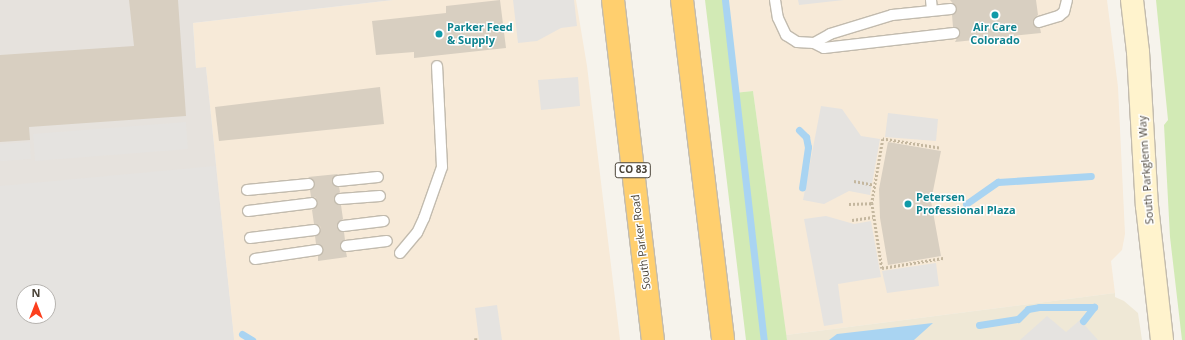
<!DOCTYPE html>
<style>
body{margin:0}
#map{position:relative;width:1185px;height:340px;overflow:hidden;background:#f6f3ec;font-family:"Open Sans",sans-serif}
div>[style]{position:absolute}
.commercial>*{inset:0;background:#f7ead8}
.industrial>*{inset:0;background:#e6e2dd}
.education>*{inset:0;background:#efe8d6}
.green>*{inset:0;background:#d2eab5}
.parking>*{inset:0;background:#e5e3e0}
.water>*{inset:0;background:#a9d4f2}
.stream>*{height:7px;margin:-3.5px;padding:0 3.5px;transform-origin:3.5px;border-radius:3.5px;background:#a9d4f2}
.building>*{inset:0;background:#d8cfc1}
.path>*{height:2.5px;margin-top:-1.25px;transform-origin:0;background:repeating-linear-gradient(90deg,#c4b79f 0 2px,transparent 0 4px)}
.roads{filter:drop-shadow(1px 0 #c2bbae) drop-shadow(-1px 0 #c2bbae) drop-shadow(0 1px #c2bbae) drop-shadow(0 -1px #c2bbae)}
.lane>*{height:10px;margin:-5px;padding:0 5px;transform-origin:5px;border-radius:5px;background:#fff}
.secondary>*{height:22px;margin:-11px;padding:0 11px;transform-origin:11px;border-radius:11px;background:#fff3cd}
.highway>*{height:22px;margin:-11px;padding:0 11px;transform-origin:11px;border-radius:11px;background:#ffcf6e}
.dots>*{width:11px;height:11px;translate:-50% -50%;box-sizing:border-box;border:2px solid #fff;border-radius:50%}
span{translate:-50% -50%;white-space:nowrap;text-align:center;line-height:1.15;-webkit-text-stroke:3px #fff;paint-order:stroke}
.shield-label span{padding:1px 3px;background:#fff;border:1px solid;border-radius:3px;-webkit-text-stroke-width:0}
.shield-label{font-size:10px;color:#4b4439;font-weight:700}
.culture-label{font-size:11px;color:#0d838f;font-weight:700}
.left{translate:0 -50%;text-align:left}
.street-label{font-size:11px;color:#4b4439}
.north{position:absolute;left:16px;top:284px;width:40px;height:40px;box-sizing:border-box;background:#fff;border:1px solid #b7b4b0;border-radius:50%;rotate:0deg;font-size:11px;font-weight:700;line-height:16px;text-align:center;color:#4b4439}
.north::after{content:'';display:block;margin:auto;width:14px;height:18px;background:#fc3f1d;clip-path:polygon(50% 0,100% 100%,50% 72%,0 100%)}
</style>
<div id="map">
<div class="commercial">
<i style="clip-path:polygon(393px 0,576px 0,587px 66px,620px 340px,234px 340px,206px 68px,196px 68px,193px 23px)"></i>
<i style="clip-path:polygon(726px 0,1107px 0,1118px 87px,1125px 234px,1122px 250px,1111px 261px,1115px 293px,786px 335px,753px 91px,734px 93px)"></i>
</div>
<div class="industrial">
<i style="clip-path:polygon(evenodd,0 0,393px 0,193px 23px,196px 68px,206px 67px,234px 340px,0 340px,0 0,24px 292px,48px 292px,48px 316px,24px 316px,24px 292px)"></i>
</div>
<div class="education">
<i style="clip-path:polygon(1115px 293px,1115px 297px,1124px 301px,1138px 313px,1142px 340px,787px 340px,786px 335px)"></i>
</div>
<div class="green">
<i style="clip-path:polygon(705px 0,726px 0,734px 93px,753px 91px,787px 340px,746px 340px)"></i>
<i style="clip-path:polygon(1156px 0,1185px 0,1185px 340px,1182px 340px,1170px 237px,1164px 125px,1168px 120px)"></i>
</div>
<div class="parking">
<i style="clip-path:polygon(513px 0,574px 0,577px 26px,561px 28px,537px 41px,518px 43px)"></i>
<i style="clip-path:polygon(798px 0,844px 0,799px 5px)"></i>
<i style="clip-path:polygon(578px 77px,580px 106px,541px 110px,538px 80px)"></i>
<i style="clip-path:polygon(821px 106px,842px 109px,861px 136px,880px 139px,870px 195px,849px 191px,824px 204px,803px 200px)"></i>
<i style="clip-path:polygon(888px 113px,938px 119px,936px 141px,885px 137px)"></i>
<i style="clip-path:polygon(186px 122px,188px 149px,35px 161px,33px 134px)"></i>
<i style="clip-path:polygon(30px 142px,31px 159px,0 161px,0 144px)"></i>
<i style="clip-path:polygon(evenodd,215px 166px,234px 340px,0 340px,0 186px,215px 166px,24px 292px,48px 292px,48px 316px,24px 316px,24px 292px)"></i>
<i style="clip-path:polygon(826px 216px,854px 224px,871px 221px,881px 277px,838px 284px,843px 323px,824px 326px,804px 219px)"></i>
<i style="clip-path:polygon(936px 263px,939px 286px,887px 293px,882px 271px)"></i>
<i style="clip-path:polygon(497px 305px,502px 340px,479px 340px,475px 308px)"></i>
<i style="clip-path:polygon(1047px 316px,1066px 332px,1080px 320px,1098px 340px,1020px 340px)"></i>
</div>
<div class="water">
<i style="clip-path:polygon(933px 323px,914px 340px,829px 340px,837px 334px)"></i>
</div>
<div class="stream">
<i style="left:725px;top:0;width:342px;rotate:83.5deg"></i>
<i style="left:799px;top:130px;width:10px;rotate:45deg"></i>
<i style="left:806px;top:137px;width:10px;rotate:79deg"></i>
<i style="left:808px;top:147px;width:41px;rotate:98.3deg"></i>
<i style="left:966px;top:204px;width:39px;rotate:-35deg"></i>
<i style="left:998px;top:182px;width:93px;rotate:-3.7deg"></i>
<i style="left:1083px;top:321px;width:18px;rotate:-52deg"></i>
<i style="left:979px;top:325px;width:39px;rotate:-9deg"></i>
<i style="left:1018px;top:319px;width:14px;rotate:-45deg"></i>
<i style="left:1028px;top:309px;width:11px;rotate:-10deg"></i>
<i style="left:1039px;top:307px;width:55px"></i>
<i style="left:242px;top:334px;width:12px;rotate:31deg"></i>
</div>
<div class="building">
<i style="clip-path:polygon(129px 0,178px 0,186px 116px,29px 127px,30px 140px,0 142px,0 55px,134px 46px)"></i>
<i style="clip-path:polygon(500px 0,506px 48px,414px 58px,414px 52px,376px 55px,372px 21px,446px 13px,446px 6px)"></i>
<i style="clip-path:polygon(950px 0,1036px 0,1038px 15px,1034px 18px,1033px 23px,1040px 28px,1041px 33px,955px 42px,960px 32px,953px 27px,952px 15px,957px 8px)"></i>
<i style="clip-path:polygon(380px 87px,384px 124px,219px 141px,215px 107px)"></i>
<i style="clip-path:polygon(888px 142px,941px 151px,931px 201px,941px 256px,888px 265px,880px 218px,879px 189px)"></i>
<i style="clip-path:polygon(338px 174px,332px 182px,339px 187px,340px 192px,334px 200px,341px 205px,343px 219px,337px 226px,338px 230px,344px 232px,345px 240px,340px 246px,346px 252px,347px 257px,318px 261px,318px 256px,323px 249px,316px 244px,315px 236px,321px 230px,320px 226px,314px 224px,312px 210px,318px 203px,315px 197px,311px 197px,310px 190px,315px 183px,308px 177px)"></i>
</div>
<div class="path">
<i style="left:939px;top:148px;width:57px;rotate:-170.9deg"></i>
<i style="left:883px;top:139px;width:65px;rotate:99.8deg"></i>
<i style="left:872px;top:203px;width:66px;rotate:81.3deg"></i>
<i style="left:882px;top:268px;width:62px;rotate:-9.3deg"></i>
<i style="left:854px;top:181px;width:20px;rotate:11deg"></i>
<i style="left:849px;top:204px;width:23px;rotate:-2deg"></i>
<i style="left:852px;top:220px;width:21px;rotate:-8deg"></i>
<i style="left:476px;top:338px;width:2px;rotate:90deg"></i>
</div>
<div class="roads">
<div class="lane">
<i style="left:775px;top:0;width:18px;rotate:81deg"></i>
<i style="left:778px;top:18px;width:19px;rotate:65deg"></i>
<i style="left:786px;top:35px;width:13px;rotate:32deg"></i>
<i style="left:797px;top:42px;width:17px;rotate:3deg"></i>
<i style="left:814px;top:43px;width:11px;rotate:27deg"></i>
<i style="left:824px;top:48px;width:131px;rotate:-6.6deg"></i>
<i style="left:931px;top:0;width:10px;rotate:84deg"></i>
<i style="left:1039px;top:22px;width:21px;rotate:-17deg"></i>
<i style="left:1059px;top:16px;width:6px;rotate:-39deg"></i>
<i style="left:1064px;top:12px;width:12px;rotate:-76deg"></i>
<i style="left:814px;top:43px;width:18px;rotate:-29deg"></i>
<i style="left:830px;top:34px;width:65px;rotate:-17deg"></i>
<i style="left:892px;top:15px;width:59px;rotate:-5.8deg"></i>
<i style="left:338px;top:181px;width:40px;rotate:-5.7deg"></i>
<i style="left:247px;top:190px;width:62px;rotate:-5.5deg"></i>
<i style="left:340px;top:199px;width:40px;rotate:-4.3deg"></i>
<i style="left:248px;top:211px;width:64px;rotate:-7.1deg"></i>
<i style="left:343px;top:226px;width:41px;rotate:-7deg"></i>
<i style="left:250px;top:238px;width:65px;rotate:-7deg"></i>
<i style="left:346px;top:246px;width:41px;rotate:-7deg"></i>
<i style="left:400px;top:253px;width:26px;rotate:-50deg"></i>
<i style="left:417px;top:233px;width:17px;rotate:-65deg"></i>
<i style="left:424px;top:218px;width:54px;rotate:-70.6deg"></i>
<i style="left:442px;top:167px;width:101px;rotate:-92.8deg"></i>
<i style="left:255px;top:259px;width:63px;rotate:-8.3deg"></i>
</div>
<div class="secondary">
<i style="left:1132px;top:0;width:52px;rotate:83.4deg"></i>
<i style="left:1138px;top:52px;width:154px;rotate:86.7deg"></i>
<i style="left:1147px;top:206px;width:135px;rotate:83.6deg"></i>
</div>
<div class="highway">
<i style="left:613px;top:0;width:342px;rotate:83.3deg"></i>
<i style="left:682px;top:0;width:342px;rotate:83.1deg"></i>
</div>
</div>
<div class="dots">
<i style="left:995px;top:15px;background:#0f9aa8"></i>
<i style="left:439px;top:34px;background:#0f9aa8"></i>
<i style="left:908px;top:204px;background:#0f9aa8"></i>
</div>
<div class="shield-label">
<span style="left:633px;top:170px">CO 83</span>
</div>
<div class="culture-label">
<span class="left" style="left:447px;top:34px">Parker Feed<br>&amp; Supply</span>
<span style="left:995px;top:34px">Air Care<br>Colorado</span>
<span class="left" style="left:916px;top:204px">Petersen<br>Professional Plaza</span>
</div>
<div class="street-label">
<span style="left:1146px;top:170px;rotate:-94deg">South Parkglenn Way</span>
<span style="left:641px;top:242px;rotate:-97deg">South Parker Road</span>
</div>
<div class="north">N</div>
</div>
